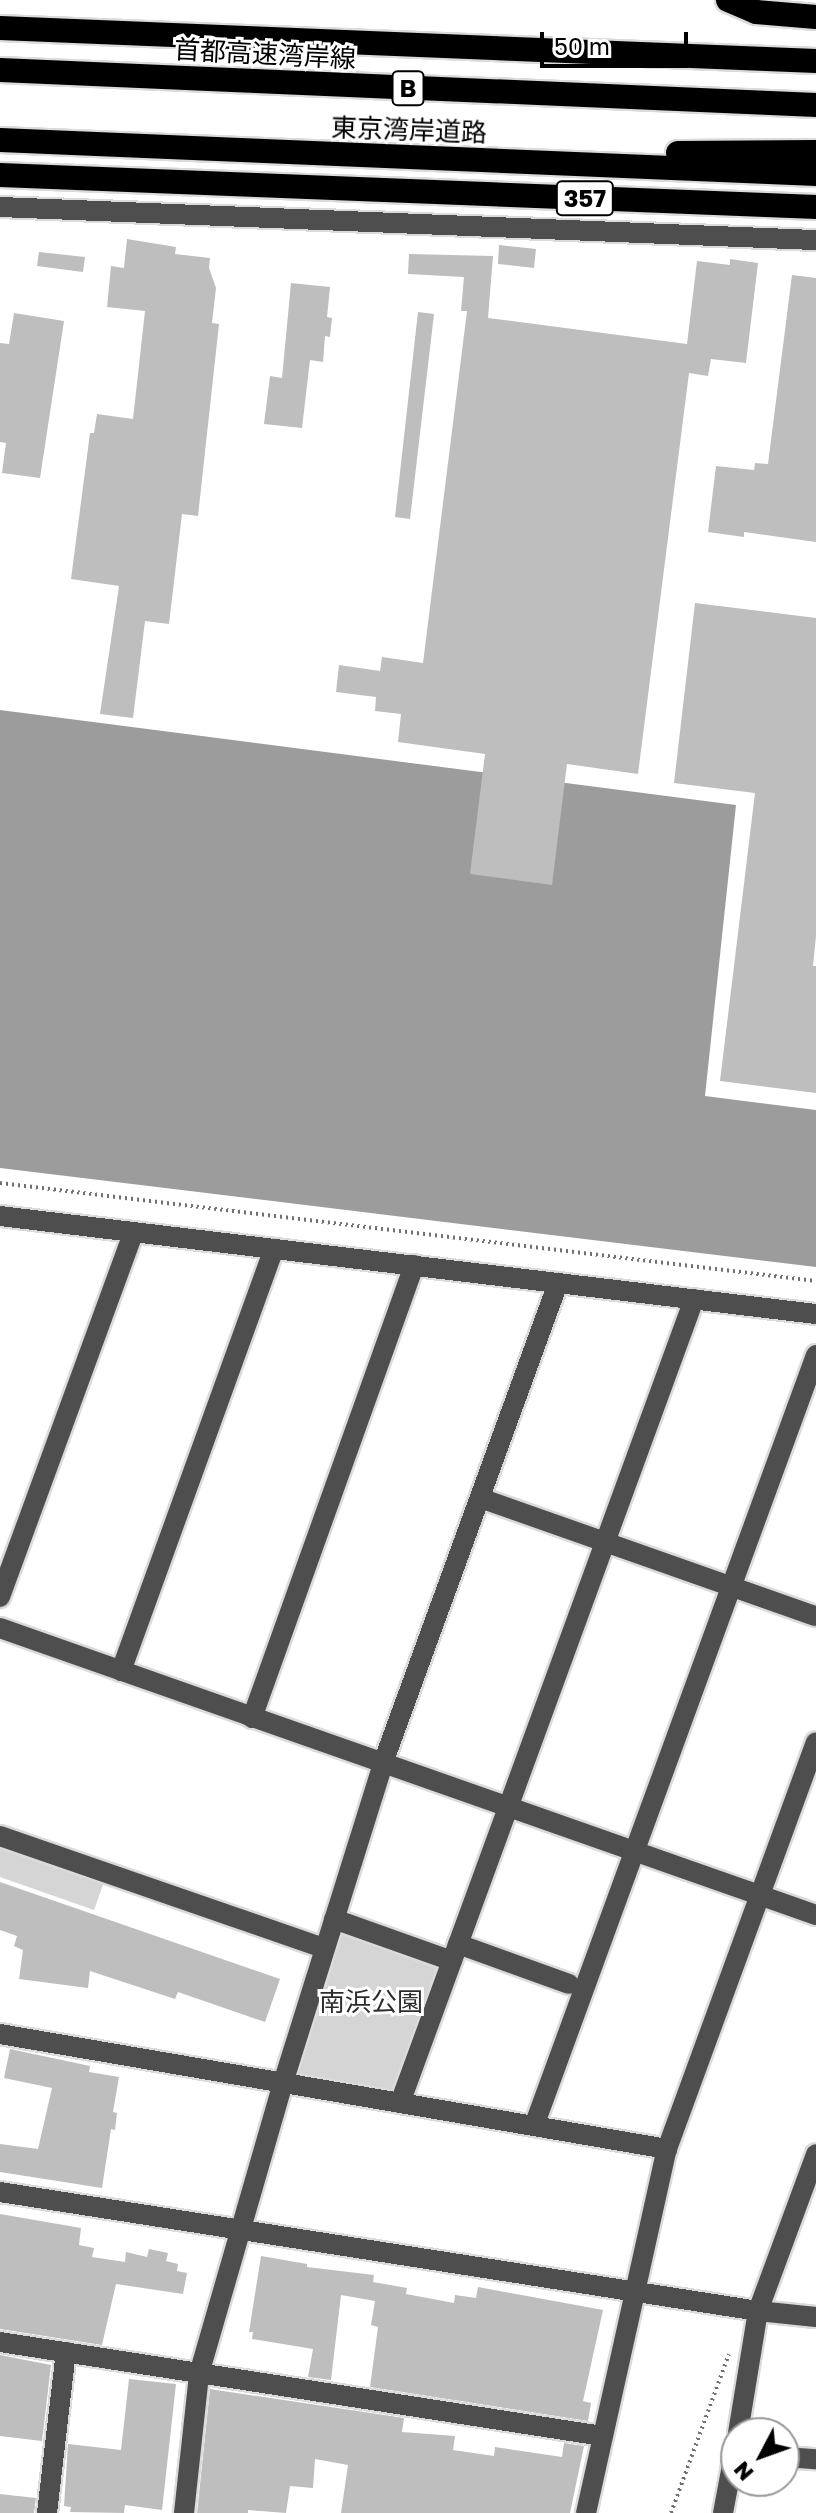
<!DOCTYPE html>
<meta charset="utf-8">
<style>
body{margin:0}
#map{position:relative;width:816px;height:2513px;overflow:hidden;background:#fff;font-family:"Golos Text","Noto Sans JP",sans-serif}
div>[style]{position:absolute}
.green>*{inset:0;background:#d5d5d5}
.water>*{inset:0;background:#9c9c9c}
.building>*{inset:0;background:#bebebe}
.path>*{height:4px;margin-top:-2px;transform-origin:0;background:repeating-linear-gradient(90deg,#707070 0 2px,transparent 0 6px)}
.roads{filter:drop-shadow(2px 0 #dbdbdb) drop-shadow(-2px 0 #dbdbdb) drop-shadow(0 2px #dbdbdb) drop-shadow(0 -2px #dbdbdb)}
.minor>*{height:20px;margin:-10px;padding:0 10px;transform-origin:10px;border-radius:10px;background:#4e4e4e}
.highway>*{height:24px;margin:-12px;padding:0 12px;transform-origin:12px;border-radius:12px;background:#000}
span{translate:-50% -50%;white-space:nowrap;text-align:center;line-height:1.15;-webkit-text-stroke:6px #fff;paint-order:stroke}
.shield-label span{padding:2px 6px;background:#fff;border:2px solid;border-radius:6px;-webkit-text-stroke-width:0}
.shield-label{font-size:24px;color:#000;font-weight:700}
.street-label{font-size:26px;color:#000}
.park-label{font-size:26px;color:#2c2c2c}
.north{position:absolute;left:720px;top:2417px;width:80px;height:80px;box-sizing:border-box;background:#fff;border:2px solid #999;border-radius:50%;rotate:229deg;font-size:22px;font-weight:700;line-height:32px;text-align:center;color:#000}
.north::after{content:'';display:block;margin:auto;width:28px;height:36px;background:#000;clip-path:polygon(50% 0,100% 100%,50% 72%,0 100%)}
.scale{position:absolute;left:540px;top:32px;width:148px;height:36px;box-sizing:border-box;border:4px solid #000;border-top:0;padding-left:10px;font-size:24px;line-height:28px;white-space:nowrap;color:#000;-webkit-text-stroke:6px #fff;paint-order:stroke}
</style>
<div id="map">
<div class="green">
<i style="clip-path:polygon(0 1845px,104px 1882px,94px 1910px,0 1877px)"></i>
<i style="clip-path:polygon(345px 1930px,433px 1961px,439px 1968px,396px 2086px,387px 2092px,301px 2078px,296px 2072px,338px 1935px)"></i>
</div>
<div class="water">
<i style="clip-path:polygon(0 710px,736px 805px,705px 1096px,816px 1110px,816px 1267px,0 1168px)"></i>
</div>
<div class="building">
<i style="clip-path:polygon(127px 239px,176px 247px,175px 254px,210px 258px,209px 268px,216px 288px,212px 323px,219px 324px,198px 516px,182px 514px,169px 624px,145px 621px,133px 718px,100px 714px,119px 586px,71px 579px,90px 433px,94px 433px,97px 414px,133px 419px,145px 311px,107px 307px,111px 266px,124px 268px)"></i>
<i style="clip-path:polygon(499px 245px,536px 249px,534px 268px,498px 264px)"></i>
<i style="clip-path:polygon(39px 252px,85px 257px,83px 272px,37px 266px)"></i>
<i style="clip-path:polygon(409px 254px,493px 256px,488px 318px,687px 344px,697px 261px,730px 265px,730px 259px,758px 263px,746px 363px,711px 359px,708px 376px,689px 373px,638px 774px,567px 764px,552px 885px,470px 874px,485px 754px,398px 742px,401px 714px,375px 711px,376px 697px,336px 692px,339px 665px,380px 671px,382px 657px,423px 663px,467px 311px,461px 311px,464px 277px,408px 274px)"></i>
<i style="clip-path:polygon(792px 275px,816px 278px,816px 542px,744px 532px,744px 537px,708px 532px,716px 466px,754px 470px,755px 463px,768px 464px)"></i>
<i style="clip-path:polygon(291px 283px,330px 287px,327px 317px,332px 318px,330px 337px,325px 336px,323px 362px,310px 360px,302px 428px,264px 424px,270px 376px,282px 378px)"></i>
<i style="clip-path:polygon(418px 312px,434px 314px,410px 519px,395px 517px)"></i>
<i style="clip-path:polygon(14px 313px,64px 321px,40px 478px,2px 473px,6px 443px,0 442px,0 343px,9px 344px)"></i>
<i style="clip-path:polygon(695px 603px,816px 618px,816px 936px,813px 966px,816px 966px,816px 1093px,720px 1081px,755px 793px,674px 783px)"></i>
<i style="clip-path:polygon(0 1882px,280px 1979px,265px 2022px,178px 1992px,175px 1999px,90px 1971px,88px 1988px,19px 1979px,23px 1950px,14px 1946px,17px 1936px,0 1930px)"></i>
<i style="clip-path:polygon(10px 2049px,90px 2066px,89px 2072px,119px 2077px,113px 2112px,117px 2113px,115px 2130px,111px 2129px,102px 2188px,0 2172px,0 2144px,38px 2149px,52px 2088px,4px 2078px)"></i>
<i style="clip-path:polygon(0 2214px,81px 2228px,79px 2245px,94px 2248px,92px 2257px,125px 2262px,126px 2252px,147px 2257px,149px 2249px,168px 2253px,166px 2261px,178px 2264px,177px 2271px,187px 2273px,183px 2294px,116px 2284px,102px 2345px,0 2329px)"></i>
<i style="clip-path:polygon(261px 2256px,307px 2264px,307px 2267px,374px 2275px,373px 2282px,407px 2288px,406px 2294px,454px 2303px,455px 2295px,476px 2298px,478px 2287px,603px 2310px,583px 2401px,591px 2403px,588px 2421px,370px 2387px,378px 2327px,371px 2325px,375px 2301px,341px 2295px,331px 2380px,308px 2377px,313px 2349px,252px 2339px,253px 2332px,249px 2332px)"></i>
<i style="clip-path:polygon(0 2355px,51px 2365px,42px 2441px,0 2436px)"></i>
<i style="clip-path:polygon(129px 2379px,176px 2384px,162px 2510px,125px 2505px,124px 2513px,70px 2512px,71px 2507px,64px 2506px,68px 2444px,121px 2450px)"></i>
<i style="clip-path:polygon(210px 2389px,404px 2418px,402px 2432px,455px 2436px,453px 2450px,494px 2456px,495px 2447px,562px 2457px,564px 2443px,584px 2446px,570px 2513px,341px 2513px,348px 2465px,315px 2459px,313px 2488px,290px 2486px,286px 2513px,248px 2510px,248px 2513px,197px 2513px)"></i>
<i style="clip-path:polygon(0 2494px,36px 2498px,34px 2513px,0 2513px)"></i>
</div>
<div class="path">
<i style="left:0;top:1183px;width:822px;rotate:6.85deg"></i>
<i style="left:671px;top:2513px;width:169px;rotate:-70deg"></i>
</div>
<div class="roads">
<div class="minor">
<i style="left:0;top:207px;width:817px;rotate:2.32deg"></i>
<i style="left:0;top:1216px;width:822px;rotate:6.85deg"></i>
<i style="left:480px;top:1498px;width:356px;rotate:19.4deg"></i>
<i style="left:0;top:1597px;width:388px;rotate:-69.9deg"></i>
<i style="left:0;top:1628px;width:865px;rotate:19.38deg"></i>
<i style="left:121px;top:1671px;width:449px;rotate:-70.1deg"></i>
<i style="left:252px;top:1718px;width:481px;rotate:-70.3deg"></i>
<i style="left:0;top:1836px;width:343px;rotate:19.1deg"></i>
<i style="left:334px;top:1919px;width:125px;rotate:19.6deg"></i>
<i style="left:458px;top:1944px;width:118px;rotate:19.8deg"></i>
<i style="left:0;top:2034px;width:677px;rotate:9.78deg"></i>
<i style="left:400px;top:2103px;width:856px;rotate:-69.91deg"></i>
<i style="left:534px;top:2126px;width:821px;rotate:-69.91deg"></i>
<i style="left:0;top:2192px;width:767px;rotate:8.92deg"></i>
<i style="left:758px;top:2311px;width:58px;rotate:5.9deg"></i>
<i style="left:0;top:2342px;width:609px;rotate:8.87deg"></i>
<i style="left:738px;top:2433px;width:124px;rotate:-80.7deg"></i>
<i style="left:758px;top:2311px;width:167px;rotate:-69.7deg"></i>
<i style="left:784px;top:2457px;width:32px;rotate:4deg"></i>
<i style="left:47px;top:2513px;width:162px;rotate:-83.3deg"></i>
<i style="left:184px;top:2513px;width:140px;rotate:-83.8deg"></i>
<i style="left:199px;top:2374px;width:303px;rotate:-73.9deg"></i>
<i style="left:283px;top:2083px;width:335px;rotate:-72.6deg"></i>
<i style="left:383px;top:1763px;width:511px;rotate:-69.97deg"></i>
<i style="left:586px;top:2513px;width:373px;rotate:-77.5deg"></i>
<i style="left:667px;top:2149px;width:433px;rotate:-69.9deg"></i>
<i style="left:723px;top:2513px;width:70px;rotate:-79.3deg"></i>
</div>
<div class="highway">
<i style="left:728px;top:0;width:30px;rotate:23deg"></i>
<i style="left:756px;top:12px;width:60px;rotate:4.8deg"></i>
<i style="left:0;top:28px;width:817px;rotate:2.32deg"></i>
<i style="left:0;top:70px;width:817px;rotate:2.46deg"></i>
<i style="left:0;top:140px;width:817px;rotate:2.39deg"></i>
<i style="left:678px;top:153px;width:138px;rotate:-0.4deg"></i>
<i style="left:0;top:175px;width:817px;rotate:2.25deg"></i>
</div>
</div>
<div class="shield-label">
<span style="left:408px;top:88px">B</span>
<span style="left:585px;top:198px">357</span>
</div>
<div class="street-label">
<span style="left:265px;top:54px;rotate:3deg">首都高速湾岸線</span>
<span style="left:409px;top:130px;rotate:2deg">東京湾岸道路</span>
</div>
<div class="park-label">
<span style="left:371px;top:2002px">南浜公園</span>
</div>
<div class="north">N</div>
<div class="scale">50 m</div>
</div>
